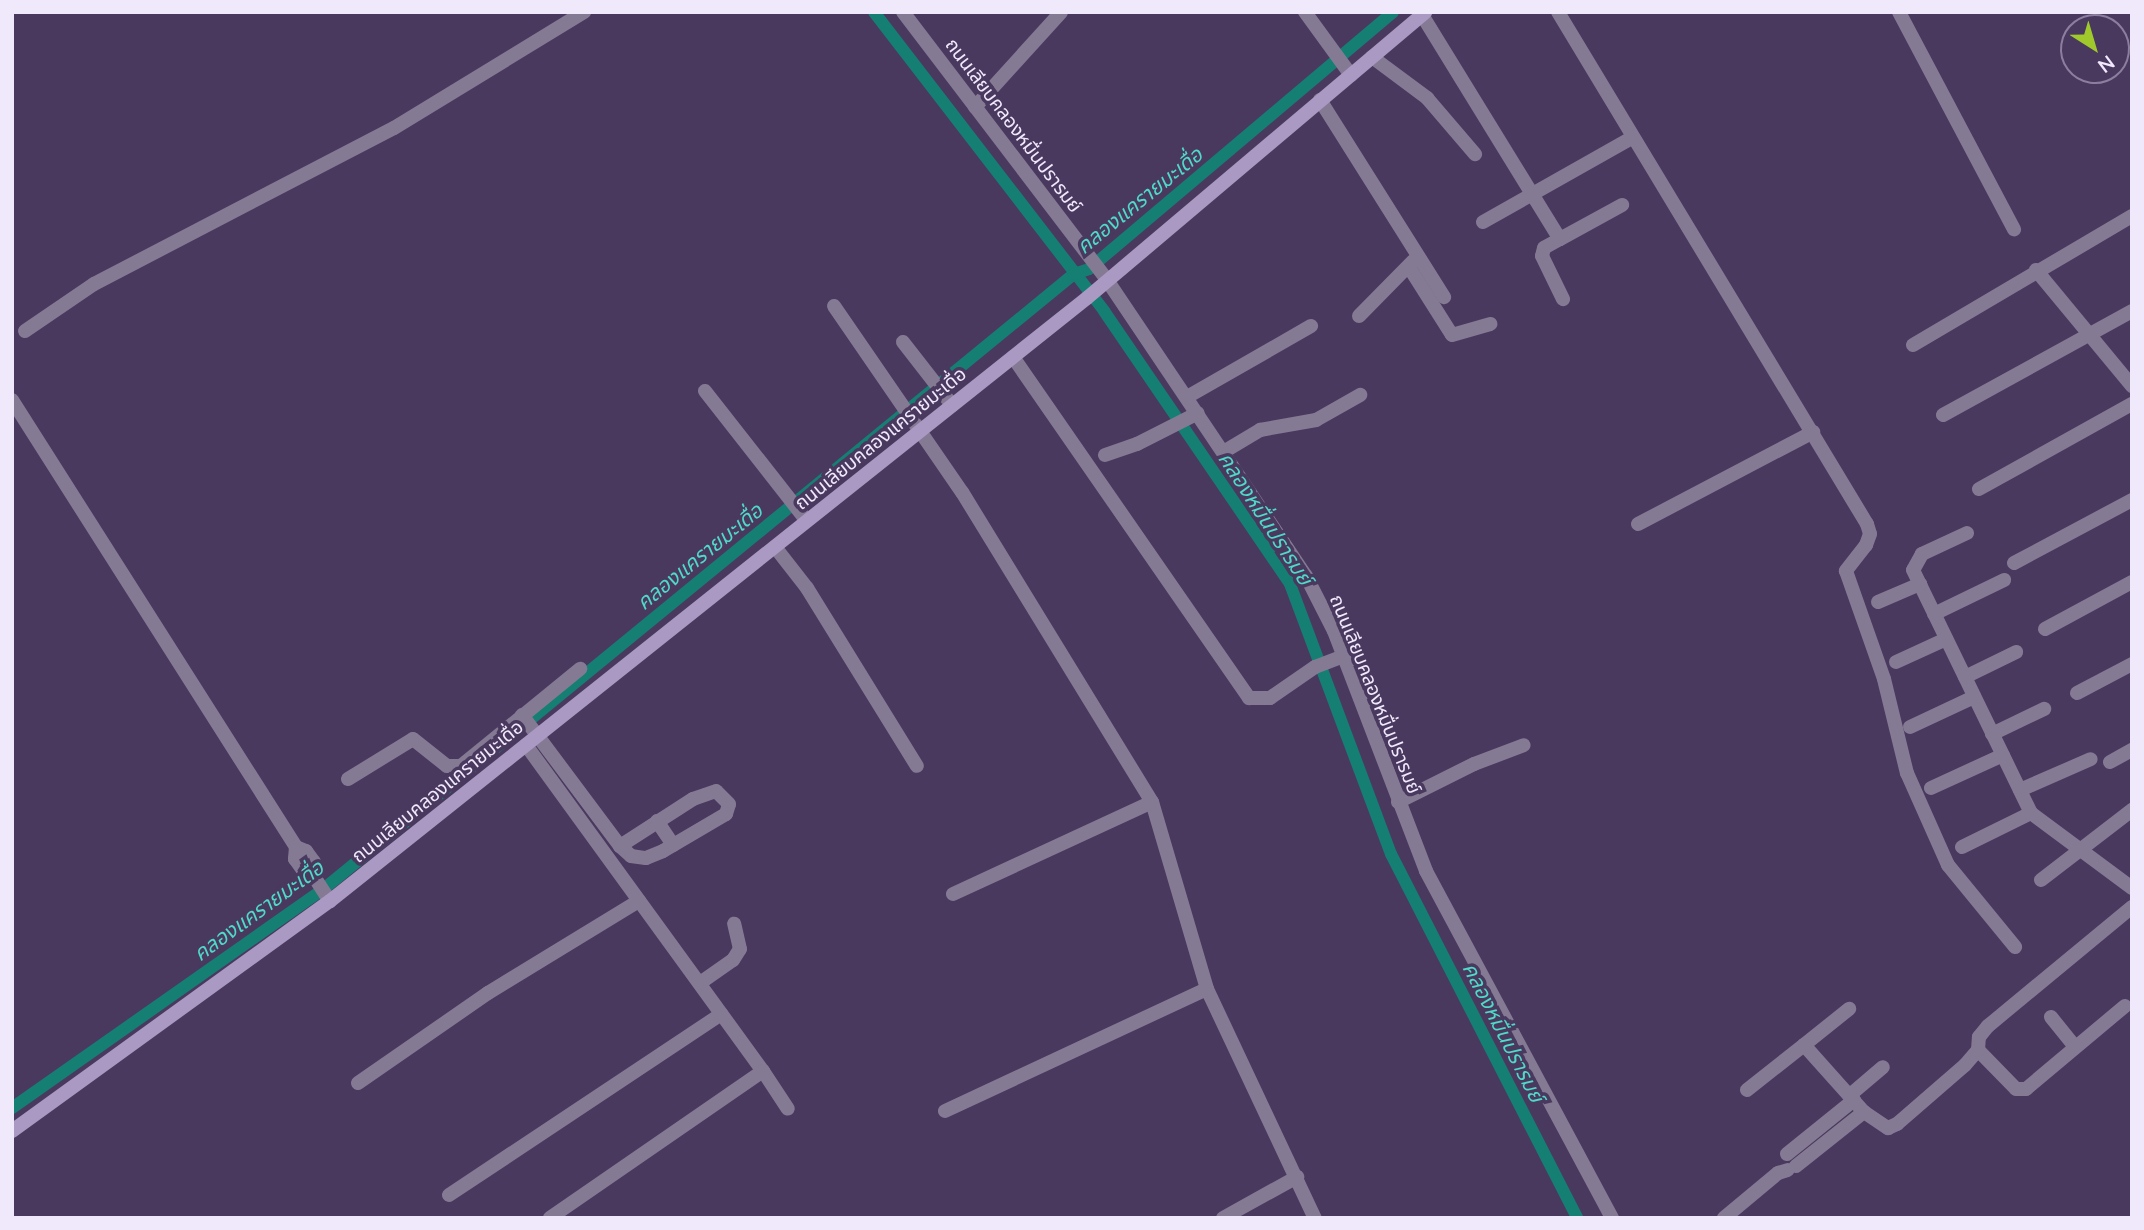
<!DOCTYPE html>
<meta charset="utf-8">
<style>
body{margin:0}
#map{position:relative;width:2144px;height:1230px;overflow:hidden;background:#4a395f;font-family:Lato,"Noto Sans Thai",sans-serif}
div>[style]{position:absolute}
.canal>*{height:12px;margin:-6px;padding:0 6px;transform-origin:6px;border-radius:6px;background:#157f74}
.street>*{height:14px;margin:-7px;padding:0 7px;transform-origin:7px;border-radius:7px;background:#857a94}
.secondary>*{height:14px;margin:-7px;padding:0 7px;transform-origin:7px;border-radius:7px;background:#aa99c2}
span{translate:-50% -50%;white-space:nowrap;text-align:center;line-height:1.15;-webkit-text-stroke:7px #4a395f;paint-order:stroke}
.street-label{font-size:19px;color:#f0e9fc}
.water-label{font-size:21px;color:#4fd9c8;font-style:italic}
.frame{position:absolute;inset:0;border:14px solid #f0e9fc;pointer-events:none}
.north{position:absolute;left:2060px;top:14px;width:70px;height:70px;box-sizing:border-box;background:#4a395f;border:2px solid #8c7f9e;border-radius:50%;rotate:143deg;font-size:19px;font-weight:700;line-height:28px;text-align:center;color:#f0e9fc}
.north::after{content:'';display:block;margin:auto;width:24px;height:32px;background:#a0ca2c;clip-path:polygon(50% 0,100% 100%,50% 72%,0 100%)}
</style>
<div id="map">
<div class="canal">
<i style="left:874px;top:12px;width:377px;rotate:52.4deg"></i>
<i style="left:1104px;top:311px;width:330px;rotate:55.7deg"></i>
<i style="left:1290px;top:584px;width:288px;rotate:69.5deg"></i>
<i style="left:1391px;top:854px;width:409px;rotate:62.9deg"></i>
<i style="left:12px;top:1108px;width:384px;rotate:-35.1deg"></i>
<i style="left:326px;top:887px;width:967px;rotate:-39.34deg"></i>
<i style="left:1074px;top:274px;width:16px;rotate:-18deg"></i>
<i style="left:1089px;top:269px;width:398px;rotate:-40.2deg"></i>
</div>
<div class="street">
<i style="left:903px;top:12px;width:337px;rotate:52.7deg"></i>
<i style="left:1107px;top:280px;width:357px;rotate:56.1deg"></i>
<i style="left:1306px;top:576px;width:62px;rotate:63deg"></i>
<i style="left:1334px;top:631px;width:257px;rotate:69deg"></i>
<i style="left:1426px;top:871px;width:394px;rotate:61.8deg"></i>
<i style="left:1305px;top:12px;width:78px;rotate:53.9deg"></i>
<i style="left:1558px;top:12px;width:598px;rotate:58.89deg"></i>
<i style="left:1867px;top:524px;width:10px;rotate:73deg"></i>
<i style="left:1870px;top:534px;width:12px;rotate:110deg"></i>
<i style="left:1866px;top:545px;width:33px;rotate:128deg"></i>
<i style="left:1846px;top:571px;width:114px;rotate:70.6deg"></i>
<i style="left:1884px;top:679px;width:97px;rotate:76.3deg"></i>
<i style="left:1907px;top:773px;width:101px;rotate:66deg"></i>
<i style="left:1948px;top:865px;width:106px;rotate:50.7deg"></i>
<i style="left:1899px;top:12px;width:246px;rotate:62.1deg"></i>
<i style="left:1422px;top:15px;width:263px;rotate:58.4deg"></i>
<i style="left:1560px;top:239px;width:18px;rotate:151deg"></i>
<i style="left:1544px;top:248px;width:8px;rotate:104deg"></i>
<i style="left:1542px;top:256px;width:48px;rotate:64deg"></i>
<i style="left:1372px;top:57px;width:69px;rotate:36.7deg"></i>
<i style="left:1427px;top:98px;width:74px;rotate:49.4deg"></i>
<i style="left:1320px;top:100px;width:233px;rotate:57.8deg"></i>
<i style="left:975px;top:107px;width:128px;rotate:-47.8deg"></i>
<i style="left:1483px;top:222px;width:172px;rotate:-29.5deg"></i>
<i style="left:1560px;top:239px;width:71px;rotate:-28.7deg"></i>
<i style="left:1409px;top:267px;width:80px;rotate:57.7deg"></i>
<i style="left:1452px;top:335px;width:40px;rotate:-16deg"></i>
<i style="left:2036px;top:270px;width:151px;rotate:50.4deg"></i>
<i style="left:834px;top:306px;width:226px;rotate:55.5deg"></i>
<i style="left:962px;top:492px;width:364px;rotate:58.5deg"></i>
<i style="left:1152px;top:802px;width:195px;rotate:73.6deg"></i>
<i style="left:1207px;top:989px;width:253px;rotate:64.8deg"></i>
<i style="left:1359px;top:316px;width:77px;rotate:-45.5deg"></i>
<i style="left:25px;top:331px;width:83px;rotate:-34.3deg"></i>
<i style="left:94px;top:284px;width:338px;rotate:-27.5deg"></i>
<i style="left:394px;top:128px;width:223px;rotate:-31.4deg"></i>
<i style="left:903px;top:342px;width:80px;rotate:52.1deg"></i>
<i style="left:1913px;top:345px;width:254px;rotate:-30.5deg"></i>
<i style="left:1013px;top:357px;width:415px;rotate:55.3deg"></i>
<i style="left:1249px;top:698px;width:21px"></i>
<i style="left:1270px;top:698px;width:55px;rotate:-34.6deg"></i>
<i style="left:1315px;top:667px;width:30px;rotate:-21deg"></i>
<i style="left:705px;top:391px;width:165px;rotate:51.9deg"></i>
<i style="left:1187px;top:397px;width:143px;rotate:-29.8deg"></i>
<i style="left:12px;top:400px;width:530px;rotate:57.57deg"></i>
<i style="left:296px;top:847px;width:12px;rotate:95deg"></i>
<i style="left:295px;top:859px;width:14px;rotate:54deg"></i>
<i style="left:303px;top:870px;width:8px;rotate:14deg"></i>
<i style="left:311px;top:872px;width:35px;rotate:57deg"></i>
<i style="left:1943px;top:415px;width:216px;rotate:-28.8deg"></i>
<i style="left:1225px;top:451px;width:41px;rotate:-31deg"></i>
<i style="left:1260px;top:430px;width:57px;rotate:-10.1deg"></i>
<i style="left:1316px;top:420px;width:51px;rotate:-29.6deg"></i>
<i style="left:1105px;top:455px;width:34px;rotate:-19deg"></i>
<i style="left:1137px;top:444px;width:68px;rotate:-26.9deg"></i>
<i style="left:1979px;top:489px;width:175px;rotate:-29.1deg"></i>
<i style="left:1638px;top:524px;width:198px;rotate:-27.7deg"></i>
<i style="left:1967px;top:533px;width:50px;rotate:155deg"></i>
<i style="left:1922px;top:554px;width:18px;rotate:119deg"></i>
<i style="left:1913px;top:570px;width:270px;rotate:64.1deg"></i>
<i style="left:2031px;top:813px;width:126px;rotate:36.6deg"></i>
<i style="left:775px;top:547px;width:52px;rotate:52deg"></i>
<i style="left:807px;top:588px;width:209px;rotate:58.3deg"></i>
<i style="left:2014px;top:563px;width:134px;rotate:-28.1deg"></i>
<i style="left:1878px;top:602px;width:46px;rotate:-23.2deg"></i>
<i style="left:1934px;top:614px;width:78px;rotate:-25.9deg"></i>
<i style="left:2045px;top:629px;width:99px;rotate:-28.4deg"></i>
<i style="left:1896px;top:662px;width:55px;rotate:-24.7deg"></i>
<i style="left:1965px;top:677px;width:57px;rotate:-26.1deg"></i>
<i style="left:2077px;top:693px;width:62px;rotate:-27.8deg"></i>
<i style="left:522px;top:715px;width:164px;rotate:53.2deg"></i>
<i style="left:620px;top:846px;width:15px;rotate:42deg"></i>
<i style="left:631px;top:856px;width:15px;rotate:8deg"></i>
<i style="left:646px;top:858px;width:18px;rotate:-22deg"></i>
<i style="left:663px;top:851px;width:73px;rotate:-30.4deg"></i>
<i style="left:726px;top:814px;width:10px;rotate:-73deg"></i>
<i style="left:729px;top:804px;width:18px;rotate:-135deg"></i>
<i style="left:716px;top:791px;width:24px;rotate:161deg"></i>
<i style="left:693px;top:799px;width:87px;rotate:147.2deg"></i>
<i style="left:1910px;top:727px;width:71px;rotate:-25.1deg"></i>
<i style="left:1992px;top:734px;width:58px;rotate:-25.7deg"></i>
<i style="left:526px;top:745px;width:403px;rotate:54deg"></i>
<i style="left:763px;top:1071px;width:259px;rotate:145.4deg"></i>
<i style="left:2110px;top:762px;width:25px;rotate:-29deg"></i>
<i style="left:348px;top:779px;width:76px;rotate:-31.6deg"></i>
<i style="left:413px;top:739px;width:43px;rotate:38.5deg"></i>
<i style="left:447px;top:766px;width:14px"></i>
<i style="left:461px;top:766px;width:154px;rotate:-39.2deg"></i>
<i style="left:1931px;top:788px;width:79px;rotate:-24.6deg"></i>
<i style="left:2020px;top:790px;width:77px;rotate:-23.6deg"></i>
<i style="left:1398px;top:802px;width:85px;rotate:-26.6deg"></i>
<i style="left:1474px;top:764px;width:53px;rotate:-20.8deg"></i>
<i style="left:657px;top:821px;width:29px;rotate:56deg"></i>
<i style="left:296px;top:847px;width:11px;rotate:22deg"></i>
<i style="left:306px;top:851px;width:14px;rotate:54deg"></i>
<i style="left:314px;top:862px;width:10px;rotate:107deg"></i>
<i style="left:1962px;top:847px;width:77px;rotate:-26.2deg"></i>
<i style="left:2041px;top:880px;width:115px;rotate:-37.6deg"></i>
<i style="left:953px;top:894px;width:219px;rotate:-24.8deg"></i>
<i style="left:700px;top:983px;width:40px;rotate:-34.9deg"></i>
<i style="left:733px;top:960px;width:13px;rotate:-58deg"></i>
<i style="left:740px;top:949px;width:26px;rotate:-103deg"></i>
<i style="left:2051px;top:1017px;width:38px;rotate:51deg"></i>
<i style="left:1804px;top:1045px;width:58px;rotate:-38.7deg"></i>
<i style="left:1978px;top:1050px;width:54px;rotate:45.7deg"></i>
<i style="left:2016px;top:1089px;width:10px"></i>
<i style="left:2026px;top:1089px;width:129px;rotate:-40deg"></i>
<i style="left:763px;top:1071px;width:45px;rotate:56.7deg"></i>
<i style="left:358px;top:1083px;width:158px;rotate:-34.7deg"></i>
<i style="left:488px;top:993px;width:177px;rotate:-31.4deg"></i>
<i style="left:1747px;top:1090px;width:73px;rotate:-38.3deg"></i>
<i style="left:1804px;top:1045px;width:90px;rotate:48.2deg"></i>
<i style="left:1864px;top:1112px;width:29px;rotate:34deg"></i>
<i style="left:1888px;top:1128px;width:10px;rotate:-24deg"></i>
<i style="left:1897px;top:1124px;width:90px;rotate:-40.9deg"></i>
<i style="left:1965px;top:1065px;width:20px;rotate:-49deg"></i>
<i style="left:1978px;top:1050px;width:13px;rotate:-86deg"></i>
<i style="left:1979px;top:1037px;width:14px;rotate:-51deg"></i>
<i style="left:1988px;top:1026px;width:187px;rotate:-39.6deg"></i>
<i style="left:1850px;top:1095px;width:43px;rotate:-40.3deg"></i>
<i style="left:945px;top:1111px;width:289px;rotate:-25deg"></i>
<i style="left:1787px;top:1154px;width:86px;rotate:-38.9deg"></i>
<i style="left:1796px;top:1166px;width:87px;rotate:-38.5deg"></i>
<i style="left:449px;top:1195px;width:327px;rotate:-33.6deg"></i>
<i style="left:1223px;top:1218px;width:85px;rotate:-29deg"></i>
<i style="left:1724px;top:1218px;width:70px;rotate:-39.8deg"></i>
<i style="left:1778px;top:1173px;width:10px;rotate:-17deg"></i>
</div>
<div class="secondary">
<i style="left:12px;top:1131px;width:392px;rotate:-35.9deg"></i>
<i style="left:330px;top:901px;width:968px;rotate:-38.54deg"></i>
<i style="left:1087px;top:298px;width:443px;rotate:-40.2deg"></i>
</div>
<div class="street-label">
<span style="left:1014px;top:125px;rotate:53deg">ถนนเลียบคลองหมื่นปรารมย์</span>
<span style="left:880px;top:438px;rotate:-39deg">ถนนเลียบคลองแครายมะเดื่อ</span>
<span style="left:1376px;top:694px;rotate:68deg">ถนนเลียบคลองหมื่นปรารมย์</span>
<span style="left:437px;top:791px;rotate:-39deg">ถนนเลียบคลองแครายมะเดื่อ</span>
</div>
<div class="water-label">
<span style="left:1139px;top:200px;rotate:-39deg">คลองแครายมะเดื่อ</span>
<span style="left:1266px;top:518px;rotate:57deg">คลองหมื่นปรารมย์</span>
<span style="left:699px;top:556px;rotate:-39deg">คลองแครายมะเดื่อ</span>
<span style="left:258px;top:910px;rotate:-36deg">คลองแครายมะเดื่อ</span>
<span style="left:1504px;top:1032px;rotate:63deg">คลองหมื่นปรารมย์</span>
</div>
<div class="frame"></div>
<div class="north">N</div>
</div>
